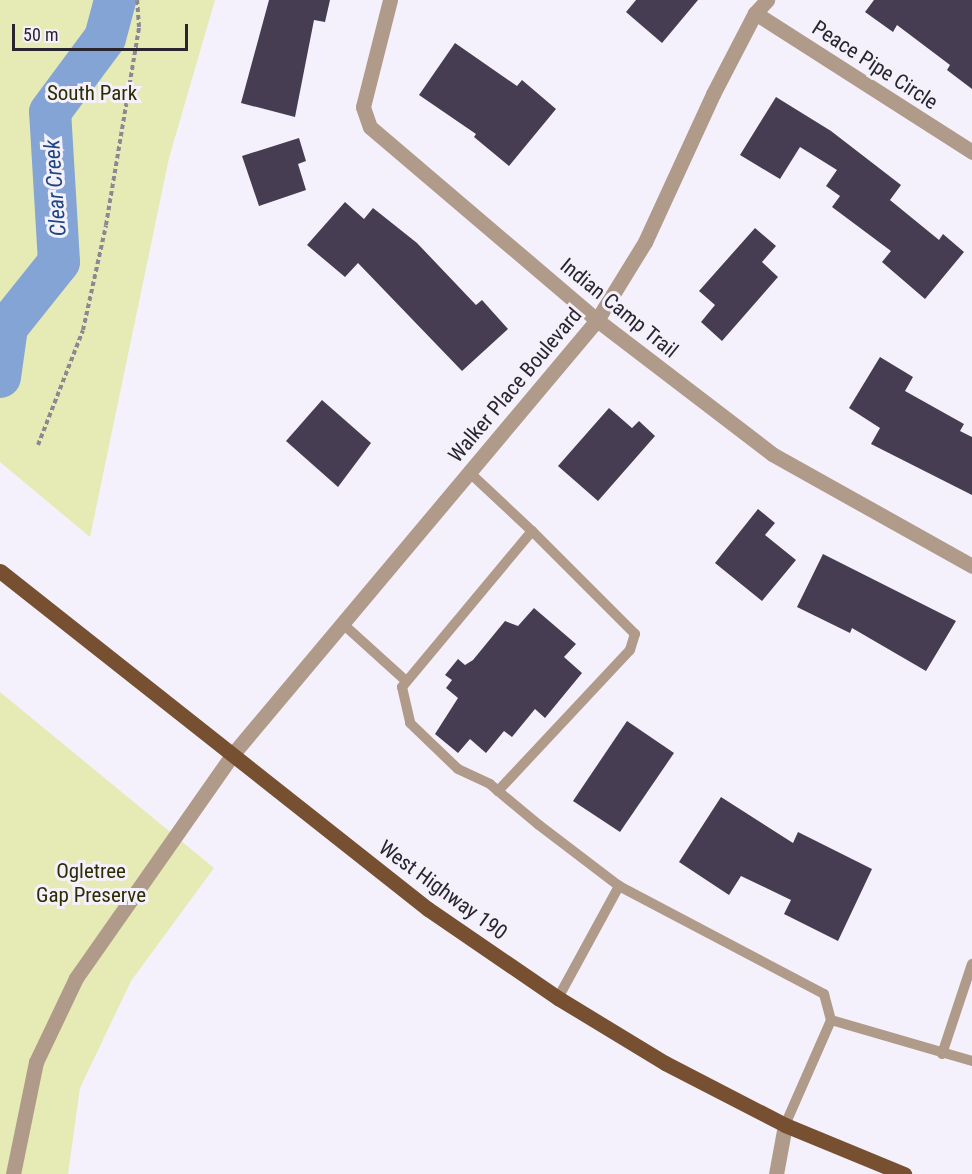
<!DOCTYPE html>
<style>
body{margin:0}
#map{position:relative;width:972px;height:1174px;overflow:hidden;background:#f5f1fc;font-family:"Roboto Condensed",sans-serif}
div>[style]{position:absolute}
.green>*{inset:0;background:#e6eab5}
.river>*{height:42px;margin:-21px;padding:0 21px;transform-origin:21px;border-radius:21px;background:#84a4d5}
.building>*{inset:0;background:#463d52}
.path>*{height:4px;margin-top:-2px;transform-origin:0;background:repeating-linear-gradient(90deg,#8c8892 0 4.5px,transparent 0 7.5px)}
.service>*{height:10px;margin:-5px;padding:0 5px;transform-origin:5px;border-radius:5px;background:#b09a89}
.minor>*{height:15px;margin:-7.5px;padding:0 7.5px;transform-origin:7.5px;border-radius:7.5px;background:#b09a89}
.primary>*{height:15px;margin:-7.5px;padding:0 7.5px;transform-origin:7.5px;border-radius:7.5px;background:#765031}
span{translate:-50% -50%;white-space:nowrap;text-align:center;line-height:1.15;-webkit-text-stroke:6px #f5f1fc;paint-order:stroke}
.street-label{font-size:21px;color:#29252e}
.park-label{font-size:21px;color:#2c2d00}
.water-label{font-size:22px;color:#1d4581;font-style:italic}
.scale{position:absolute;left:12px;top:24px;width:176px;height:27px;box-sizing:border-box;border:3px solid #29252e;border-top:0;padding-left:8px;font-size:18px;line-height:21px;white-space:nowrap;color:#29252e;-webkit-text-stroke:4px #f5f1fc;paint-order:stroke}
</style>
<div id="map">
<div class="green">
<i style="clip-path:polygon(0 0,215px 0,169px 158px,90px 537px,0 462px)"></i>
<i style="clip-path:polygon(0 692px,214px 868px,131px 981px,80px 1088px,68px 1174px,0 1174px)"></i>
</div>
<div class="river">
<i style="left:0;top:377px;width:50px;rotate:-82deg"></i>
<i style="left:7px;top:327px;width:83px;rotate:-51.3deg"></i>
<i style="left:59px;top:262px;width:150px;rotate:-93.4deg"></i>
<i style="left:50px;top:112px;width:92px;rotate:-53.4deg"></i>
<i style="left:105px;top:38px;width:39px;rotate:-75deg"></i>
</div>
<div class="building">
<i style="clip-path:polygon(269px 0,330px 0,325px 22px,314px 20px,295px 117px,241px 103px)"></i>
<i style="clip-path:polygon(636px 0,698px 0,662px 43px,626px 12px)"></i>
<i style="clip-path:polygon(874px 0,972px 0,972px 89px,947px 70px,950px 65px,897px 25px,893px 32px,865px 12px)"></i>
<i style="clip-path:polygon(455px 43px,517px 86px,522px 80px,556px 109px,509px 166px,474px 137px,476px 134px,419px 95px)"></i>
<i style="clip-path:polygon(776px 97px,831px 131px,901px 185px,890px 200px,939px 240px,943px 234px,964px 252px,925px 299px,882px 262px,891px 251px,832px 207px,840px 196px,826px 186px,837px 170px,800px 147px,780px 179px,740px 155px)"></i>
<i style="clip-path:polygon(299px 138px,306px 161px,298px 164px,306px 190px,259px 206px,242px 156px)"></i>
<i style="clip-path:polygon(345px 202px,364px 219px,373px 208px,417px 243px,476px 305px,482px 300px,508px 329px,462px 371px,358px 263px,345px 277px,307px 245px)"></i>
<i style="clip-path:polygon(755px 228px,776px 246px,762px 262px,778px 277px,722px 341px,701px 322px,715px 305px,699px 291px)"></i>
<i style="clip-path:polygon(880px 357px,913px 377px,905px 391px,964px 424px,960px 431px,972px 437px,972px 495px,871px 444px,880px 428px,849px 408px)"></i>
<i style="clip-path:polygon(322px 400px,371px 443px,338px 487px,286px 441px)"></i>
<i style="clip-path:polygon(609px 408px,632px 428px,639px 421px,655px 436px,598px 501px,558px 466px)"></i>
<i style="clip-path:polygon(758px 509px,775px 523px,765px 535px,796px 560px,762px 601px,715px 563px)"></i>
<i style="clip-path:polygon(823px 554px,956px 621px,926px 671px,852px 628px,850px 633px,797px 607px)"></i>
<i style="clip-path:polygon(534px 608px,576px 644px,564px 657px,582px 673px,545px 718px,535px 709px,512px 737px,504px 731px,486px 753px,470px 739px,458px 753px,435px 734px,458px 698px,446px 688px,452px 680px,445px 675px,458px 659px,465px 665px,473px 660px,505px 621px,518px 626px)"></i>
<i style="clip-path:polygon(627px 721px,674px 753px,620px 832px,573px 801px)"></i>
<i style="clip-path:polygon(721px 797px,793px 843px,798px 832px,872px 869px,838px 941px,784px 914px,791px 900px,741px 876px,729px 895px,679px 862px)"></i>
</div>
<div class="path">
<i style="left:38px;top:445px;width:123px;rotate:-68.6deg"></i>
<i style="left:83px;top:330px;width:107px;rotate:-77.6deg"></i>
<i style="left:106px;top:225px;width:201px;rotate:-80.5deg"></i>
<i style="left:139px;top:27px;width:27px;rotate:-94deg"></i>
</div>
<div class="service">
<i style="left:470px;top:473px;width:85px;rotate:43.1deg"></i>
<i style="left:343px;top:624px;width:85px;rotate:42.1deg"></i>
<i style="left:498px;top:791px;width:193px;rotate:-46.9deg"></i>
<i style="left:630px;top:650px;width:17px;rotate:-73deg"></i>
<i style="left:635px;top:634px;width:146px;rotate:-135deg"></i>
<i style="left:532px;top:531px;width:203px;rotate:129.8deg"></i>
<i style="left:402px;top:687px;width:37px;rotate:77deg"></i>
<i style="left:410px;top:723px;width:66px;rotate:43.8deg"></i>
<i style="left:458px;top:769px;width:35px;rotate:25deg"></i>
<i style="left:490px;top:784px;width:11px;rotate:41deg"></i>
<i style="left:498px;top:791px;width:53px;rotate:39.7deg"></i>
<i style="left:539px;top:825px;width:101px;rotate:37.3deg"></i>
<i style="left:558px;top:998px;width:128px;rotate:-61.4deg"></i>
<i style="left:619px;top:886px;width:232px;rotate:27.8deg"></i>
<i style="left:824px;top:994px;width:27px;rotate:75deg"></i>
<i style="left:942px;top:1054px;width:95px;rotate:-71.6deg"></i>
<i style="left:785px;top:1125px;width:115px;rotate:-66.3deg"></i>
<i style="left:831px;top:1020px;width:147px;rotate:16.2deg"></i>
</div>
<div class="minor">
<i style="left:390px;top:0;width:110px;rotate:104.2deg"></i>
<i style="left:363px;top:107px;width:21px;rotate:71deg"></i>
<i style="left:370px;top:127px;width:298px;rotate:40.4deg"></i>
<i style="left:597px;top:320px;width:220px;rotate:37.4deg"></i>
<i style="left:772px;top:454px;width:229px;rotate:29.2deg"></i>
<i style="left:755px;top:13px;width:258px;rotate:32.6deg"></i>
<i style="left:13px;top:1174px;width:114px;rotate:-78.4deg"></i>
<i style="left:36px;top:1062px;width:93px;rotate:-64.5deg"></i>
<i style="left:76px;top:978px;width:272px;rotate:-55deg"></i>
<i style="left:232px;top:755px;width:568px;rotate:-50deg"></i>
<i style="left:597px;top:320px;width:92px;rotate:-58.4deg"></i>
<i style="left:645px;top:242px;width:163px;rotate:-65.3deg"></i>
<i style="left:713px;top:94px;width:91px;rotate:-62.6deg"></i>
<i style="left:755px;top:13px;width:18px;rotate:-47deg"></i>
<i style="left:776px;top:1174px;width:50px;rotate:-79.6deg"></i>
</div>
<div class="primary">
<i style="left:0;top:571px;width:545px;rotate:38.3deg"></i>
<i style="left:428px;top:909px;width:158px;rotate:34.4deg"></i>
<i style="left:558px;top:998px;width:125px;rotate:31.3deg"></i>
<i style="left:665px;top:1063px;width:135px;rotate:27.3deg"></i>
<i style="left:785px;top:1125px;width:129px;rotate:22.4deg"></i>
</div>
<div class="street-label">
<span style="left:875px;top:65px;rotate:33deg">Peace Pipe Circle</span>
<span style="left:619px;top:308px;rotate:39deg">Indian Camp Trail</span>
<span style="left:515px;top:385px;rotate:-50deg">Walker Place Boulevard</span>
<span style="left:443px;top:890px;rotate:36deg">West Highway 190</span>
</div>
<div class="park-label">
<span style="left:92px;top:93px">South Park</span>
<span style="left:91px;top:883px">Ogletree<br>Gap Preserve</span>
</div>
<div class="water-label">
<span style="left:55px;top:188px;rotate:-94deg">Clear Creek</span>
</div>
<div class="scale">50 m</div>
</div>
